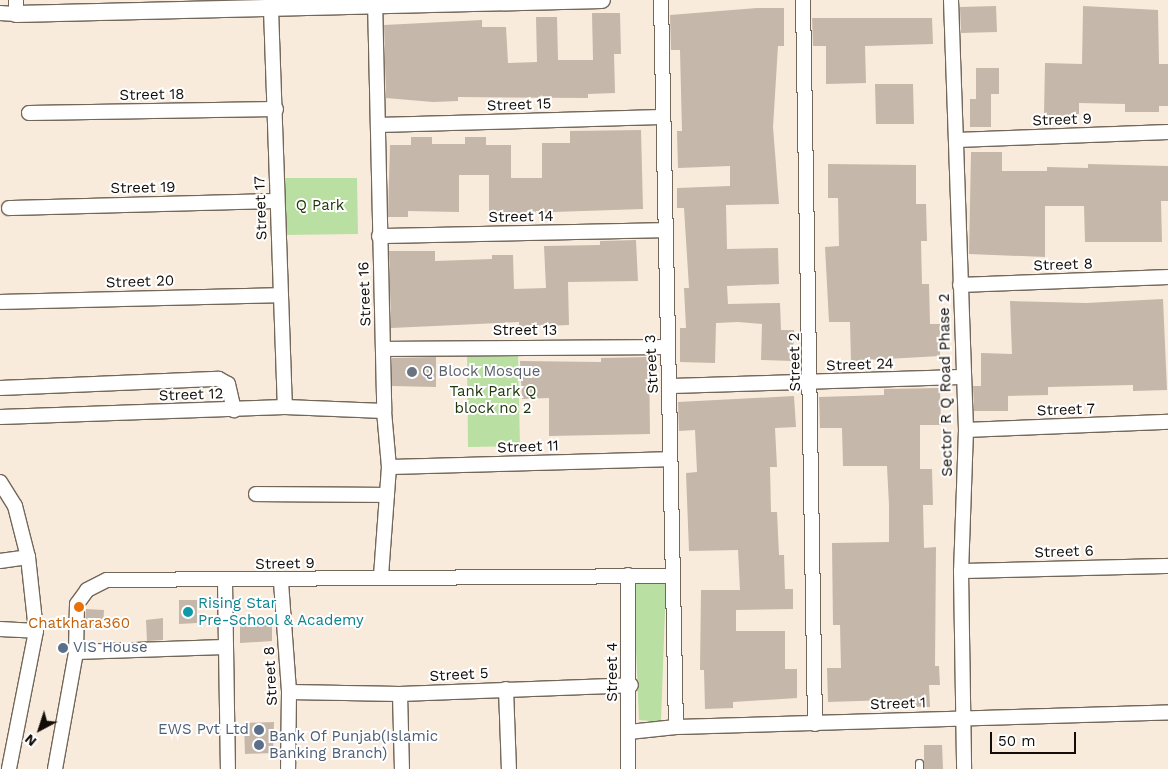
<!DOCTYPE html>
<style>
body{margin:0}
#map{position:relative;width:1168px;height:769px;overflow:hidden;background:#f9ebdc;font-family:"Work Sans",sans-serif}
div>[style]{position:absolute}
.green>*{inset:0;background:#badfa2}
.building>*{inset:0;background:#c5b7a9}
.roads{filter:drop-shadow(1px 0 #73675a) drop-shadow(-1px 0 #73675a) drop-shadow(0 1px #73675a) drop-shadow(0 -1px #73675a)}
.service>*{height:7px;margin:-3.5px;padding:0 3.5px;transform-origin:3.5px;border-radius:3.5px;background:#fff}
.minor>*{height:14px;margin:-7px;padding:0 7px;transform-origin:7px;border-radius:7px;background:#fff}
.tertiary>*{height:16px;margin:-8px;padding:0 8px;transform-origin:8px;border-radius:8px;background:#fff}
.dots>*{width:14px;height:14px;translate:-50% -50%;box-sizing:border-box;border:2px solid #fff;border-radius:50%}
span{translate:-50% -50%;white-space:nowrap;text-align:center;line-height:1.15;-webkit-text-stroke:4px #fff;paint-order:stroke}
.street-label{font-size:15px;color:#120d08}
.park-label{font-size:15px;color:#20370c}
.worship-label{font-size:15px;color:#5b616d}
.left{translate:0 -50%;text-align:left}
.culture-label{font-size:15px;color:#0d838f}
.food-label{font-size:15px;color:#c56008}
.service-label{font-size:15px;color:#4e5e75}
.right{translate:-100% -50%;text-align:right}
.north{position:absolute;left:15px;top:704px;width:50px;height:50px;-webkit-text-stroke:4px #fff;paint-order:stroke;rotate:220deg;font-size:14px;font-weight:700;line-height:20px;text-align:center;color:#120d08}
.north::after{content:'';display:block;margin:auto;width:18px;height:22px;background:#120d08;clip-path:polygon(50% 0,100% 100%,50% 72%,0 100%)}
.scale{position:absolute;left:990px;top:732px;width:86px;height:22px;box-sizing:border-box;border:2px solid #120d08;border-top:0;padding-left:6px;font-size:15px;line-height:18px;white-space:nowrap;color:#120d08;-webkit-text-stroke:4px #fff;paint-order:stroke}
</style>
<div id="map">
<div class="green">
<i style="clip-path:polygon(283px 178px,357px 178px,358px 234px,283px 235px)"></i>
<i style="clip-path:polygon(518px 352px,520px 446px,468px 447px,467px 353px)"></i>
<i style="clip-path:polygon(633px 579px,666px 583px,661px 722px,639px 720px)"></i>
</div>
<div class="building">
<i style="clip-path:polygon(996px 6px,997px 32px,961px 33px,960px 7px)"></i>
<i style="clip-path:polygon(1083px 6px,1158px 10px,1159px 64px,1168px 64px,1168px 106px,1159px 106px,1159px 112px,1125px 112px,1125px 104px,1079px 103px,1079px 116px,1044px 115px,1045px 63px,1082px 64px)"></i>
<i style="clip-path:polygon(757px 8px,784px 8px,784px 46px,778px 46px,773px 127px,779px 204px,726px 205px,727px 249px,778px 248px,779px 284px,727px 286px,728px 304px,780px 303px,781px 330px,794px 330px,793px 361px,761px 360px,762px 324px,738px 322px,716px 323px,715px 363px,680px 362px,680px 328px,686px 328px,684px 288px,689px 288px,684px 208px,677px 208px,677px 188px,730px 186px,730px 166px,678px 168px,677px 131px,682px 131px,680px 50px,671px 50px,670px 15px)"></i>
<i style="clip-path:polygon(592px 13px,620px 13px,621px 54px,614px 54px,615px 93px,588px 94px,588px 98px,458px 97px,458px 101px,433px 102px,386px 98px,384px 25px,482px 20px,482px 27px,506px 27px,508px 63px,537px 62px,536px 17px,557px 17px,558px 60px,593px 60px)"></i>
<i style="clip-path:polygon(812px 18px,932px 18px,933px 44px,865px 46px,866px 83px,826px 84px,826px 46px,813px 46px)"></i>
<i style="clip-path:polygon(976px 68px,999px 68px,999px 94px,991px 94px,991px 127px,970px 127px,970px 99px,976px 99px)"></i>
<i style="clip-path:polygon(875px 84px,913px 84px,914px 124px,876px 124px)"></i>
<i style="clip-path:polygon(641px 130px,643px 209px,489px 214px,489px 175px,459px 175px,459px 212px,408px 211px,408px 217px,388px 217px,390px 145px,411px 145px,411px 137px,432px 137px,432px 144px,465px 144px,465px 137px,486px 137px,486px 145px,511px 145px,511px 178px,542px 178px,542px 143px,570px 143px,570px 131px)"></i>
<i style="clip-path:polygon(971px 152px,1002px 152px,1002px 171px,1047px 171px,1047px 167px,1088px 168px,1088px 164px,1168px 166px,1168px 201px,1161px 201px,1162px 242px,1085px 242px,1084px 206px,1045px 206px,1045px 257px,969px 254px)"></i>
<i style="clip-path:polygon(828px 164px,916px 165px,916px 204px,926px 204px,927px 241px,921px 241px,922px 284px,929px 284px,930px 324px,940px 324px,940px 356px,851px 361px,850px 322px,829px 322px,825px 247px,839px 246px,838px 198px,828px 198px)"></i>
<i style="clip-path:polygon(636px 240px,638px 281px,568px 282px,569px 325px,519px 327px,519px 322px,391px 328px,389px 251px,435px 251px,435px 261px,492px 259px,492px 255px,513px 255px,514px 289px,546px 288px,544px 246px,600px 245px,600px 241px)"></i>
<i style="clip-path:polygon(1163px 299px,1167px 390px,1133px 391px,1133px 385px,1048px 387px,1048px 395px,1008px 396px,1008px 411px,974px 411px,973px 386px,981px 386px,981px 353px,1012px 354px,1010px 301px,1086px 303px)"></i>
<i style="clip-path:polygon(436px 357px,436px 387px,392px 386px,392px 358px)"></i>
<i style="clip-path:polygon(649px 357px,650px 434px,549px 436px,549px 398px,522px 399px,520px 361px,601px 362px,601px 358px)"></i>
<i style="clip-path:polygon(940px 388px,941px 425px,920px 425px,920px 469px,932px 469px,933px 505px,923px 505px,924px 548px,936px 547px,935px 666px,939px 666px,940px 685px,929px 685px,930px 707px,890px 706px,890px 700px,828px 702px,827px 668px,841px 668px,840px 625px,833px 625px,832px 543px,889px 542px,889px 505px,887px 466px,843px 466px,842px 428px,820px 428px,819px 397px,884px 395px,884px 389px)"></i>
<i style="clip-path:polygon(794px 396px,796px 427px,775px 428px,777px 467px,770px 467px,771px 512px,777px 512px,779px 555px,784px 555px,785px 589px,793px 589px,793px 609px,736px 610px,736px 631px,785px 631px,785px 669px,797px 669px,797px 698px,733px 702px,733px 708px,705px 709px,704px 670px,700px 670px,701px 590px,740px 590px,738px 550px,689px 551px,686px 473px,697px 472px,695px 430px,679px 431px,678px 402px)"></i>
<i style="clip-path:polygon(179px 600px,197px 600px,197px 623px,179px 624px)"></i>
<i style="clip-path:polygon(86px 609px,104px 610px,103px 626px,85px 625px)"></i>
<i style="clip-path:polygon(163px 618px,163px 640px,147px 641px,146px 620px)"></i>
<i style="clip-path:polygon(240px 624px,272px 624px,272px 641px,240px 643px)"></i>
<i style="clip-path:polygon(274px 722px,273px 753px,245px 754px,244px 723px)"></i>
<i style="clip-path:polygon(924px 745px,942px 745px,943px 769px,924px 769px)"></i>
</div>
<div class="roads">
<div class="service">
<i style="left:919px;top:763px;width:6px;rotate:90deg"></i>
</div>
<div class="minor">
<i style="left:375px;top:0;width:411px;rotate:88.7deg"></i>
<i style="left:384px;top:411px;width:56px;rotate:84.9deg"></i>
<i style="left:389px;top:467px;width:110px;rotate:94.2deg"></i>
<i style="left:661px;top:0;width:727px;rotate:88.82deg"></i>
<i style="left:803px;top:0;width:724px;rotate:89.05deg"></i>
<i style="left:951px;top:0;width:430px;rotate:88deg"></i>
<i style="left:966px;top:430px;width:141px;rotate:92deg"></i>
<i style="left:961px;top:571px;width:198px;rotate:89.1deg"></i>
<i style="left:271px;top:9px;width:398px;rotate:88deg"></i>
<i style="left:0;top:13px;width:16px;rotate:4deg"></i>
<i style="left:16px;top:14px;width:14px;rotate:-90deg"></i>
<i style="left:29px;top:113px;width:247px;rotate:-0.9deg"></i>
<i style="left:378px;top:125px;width:283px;rotate:-1.6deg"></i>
<i style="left:957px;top:140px;width:211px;rotate:-2.2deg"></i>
<i style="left:9px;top:208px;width:268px;rotate:-1.5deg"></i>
<i style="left:379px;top:236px;width:285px;rotate:-1.2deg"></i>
<i style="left:960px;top:285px;width:208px;rotate:-2.2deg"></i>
<i style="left:1px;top:302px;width:279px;rotate:-1.4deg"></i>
<i style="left:384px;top:349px;width:282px;rotate:-0.4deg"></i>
<i style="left:671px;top:386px;width:290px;rotate:-1.8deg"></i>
<i style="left:0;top:388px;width:219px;rotate:-2.4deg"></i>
<i style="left:219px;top:379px;width:10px;rotate:29deg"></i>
<i style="left:228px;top:384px;width:27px;rotate:77deg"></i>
<i style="left:0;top:417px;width:285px;rotate:-2deg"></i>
<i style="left:285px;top:407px;width:99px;rotate:2.3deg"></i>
<i style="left:966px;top:430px;width:202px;rotate:-2.3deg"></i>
<i style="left:389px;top:467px;width:280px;rotate:-1.6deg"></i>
<i style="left:0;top:482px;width:28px;rotate:58deg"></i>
<i style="left:15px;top:506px;width:53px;rotate:75.7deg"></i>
<i style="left:28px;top:557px;width:74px;rotate:83.8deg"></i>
<i style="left:36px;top:631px;width:141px;rotate:101.1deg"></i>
<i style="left:256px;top:494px;width:131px;rotate:0.4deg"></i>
<i style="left:0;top:561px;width:28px;rotate:-8deg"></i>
<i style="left:961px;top:571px;width:207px;rotate:-1.4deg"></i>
<i style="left:628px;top:575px;width:194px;rotate:90deg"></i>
<i style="left:225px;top:582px;width:187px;rotate:89.1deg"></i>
<i style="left:281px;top:582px;width:110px;rotate:85.8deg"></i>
<i style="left:289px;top:692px;width:77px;rotate:90.7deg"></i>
<i style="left:0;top:629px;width:36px;rotate:3deg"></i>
<i style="left:76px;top:652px;width:149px;rotate:-1.9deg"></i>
<i style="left:506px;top:689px;width:80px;rotate:87.9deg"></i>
<i style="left:289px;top:692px;width:111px;rotate:1deg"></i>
<i style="left:400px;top:694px;width:231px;rotate:-2.2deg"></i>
<i style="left:400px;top:694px;width:75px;rotate:88.5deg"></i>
<i style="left:629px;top:732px;width:47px;rotate:-6.1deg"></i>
<i style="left:676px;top:727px;width:492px;rotate:-1.7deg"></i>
<i style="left:55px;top:769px;width:119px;rotate:-79.8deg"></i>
<i style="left:76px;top:652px;width:48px;rotate:-88.8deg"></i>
<i style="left:77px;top:604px;width:17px;rotate:-54deg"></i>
<i style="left:87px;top:590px;width:22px;rotate:-27deg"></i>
<i style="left:107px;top:580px;width:563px;rotate:-0.41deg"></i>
</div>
<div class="tertiary">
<i style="left:16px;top:14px;width:586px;rotate:-1.37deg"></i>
</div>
</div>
<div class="dots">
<i style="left:412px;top:372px;background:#6b7280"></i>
<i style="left:79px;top:607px;background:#e8710a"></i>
<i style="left:188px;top:612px;background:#0f9aa8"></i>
<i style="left:63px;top:648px;background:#5c6f8a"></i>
<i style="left:259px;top:730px;background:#5c6f8a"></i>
<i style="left:259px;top:745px;background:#5c6f8a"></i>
</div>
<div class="street-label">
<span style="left:152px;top:95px;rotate:-1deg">Street 18</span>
<span style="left:519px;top:105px;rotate:-2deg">Street 15</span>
<span style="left:1062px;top:120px;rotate:-2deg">Street 9</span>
<span style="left:143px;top:188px;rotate:-1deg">Street 19</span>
<span style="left:261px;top:208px;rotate:-92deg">Street 17</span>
<span style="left:521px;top:217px;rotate:-1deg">Street 14</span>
<span style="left:1063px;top:265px;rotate:-2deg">Street 8</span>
<span style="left:140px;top:282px;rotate:-2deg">Street 20</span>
<span style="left:365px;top:294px;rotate:-92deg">Street 16</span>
<span style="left:525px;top:331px">Street 13</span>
<span style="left:795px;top:362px;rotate:-91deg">Street 2</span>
<span style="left:652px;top:364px;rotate:-93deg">Street 3</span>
<span style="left:860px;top:365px;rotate:-2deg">Street 24</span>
<span style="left:946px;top:385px;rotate:-91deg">Sector R Q Road Phase 2</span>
<span style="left:191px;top:395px;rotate:-2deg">Street 12</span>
<span style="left:1066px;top:410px;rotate:-2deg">Street 7</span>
<span style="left:528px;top:447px;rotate:-2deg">Street 11</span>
<span style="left:1064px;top:552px;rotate:-2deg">Street 6</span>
<span style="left:285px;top:564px;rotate:-1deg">Street 9</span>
<span style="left:613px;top:672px;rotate:-90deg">Street 4</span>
<span style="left:459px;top:675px;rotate:-3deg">Street 5</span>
<span style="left:271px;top:676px;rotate:-93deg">Street 8</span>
<span style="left:898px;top:704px;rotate:-2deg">Street 1</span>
</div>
<div class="park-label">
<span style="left:320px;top:206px">Q Park</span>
<span style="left:493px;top:400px">Tank Park Q<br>block no 2</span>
</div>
<div class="worship-label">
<span class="left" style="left:422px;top:372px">Q Block Mosque</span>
</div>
<div class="culture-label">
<span class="left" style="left:198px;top:612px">Rising Star<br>Pre-School &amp; Academy</span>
</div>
<div class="food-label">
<span style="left:79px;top:624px">Chatkhara360</span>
</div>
<div class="service-label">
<span class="left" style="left:73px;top:648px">VIS House</span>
<span class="right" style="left:249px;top:730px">EWS Pvt Ltd</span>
<span class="left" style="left:269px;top:745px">Bank Of Punjab(Islamic<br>Banking Branch)</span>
</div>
<div class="north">N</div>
<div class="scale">50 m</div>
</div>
